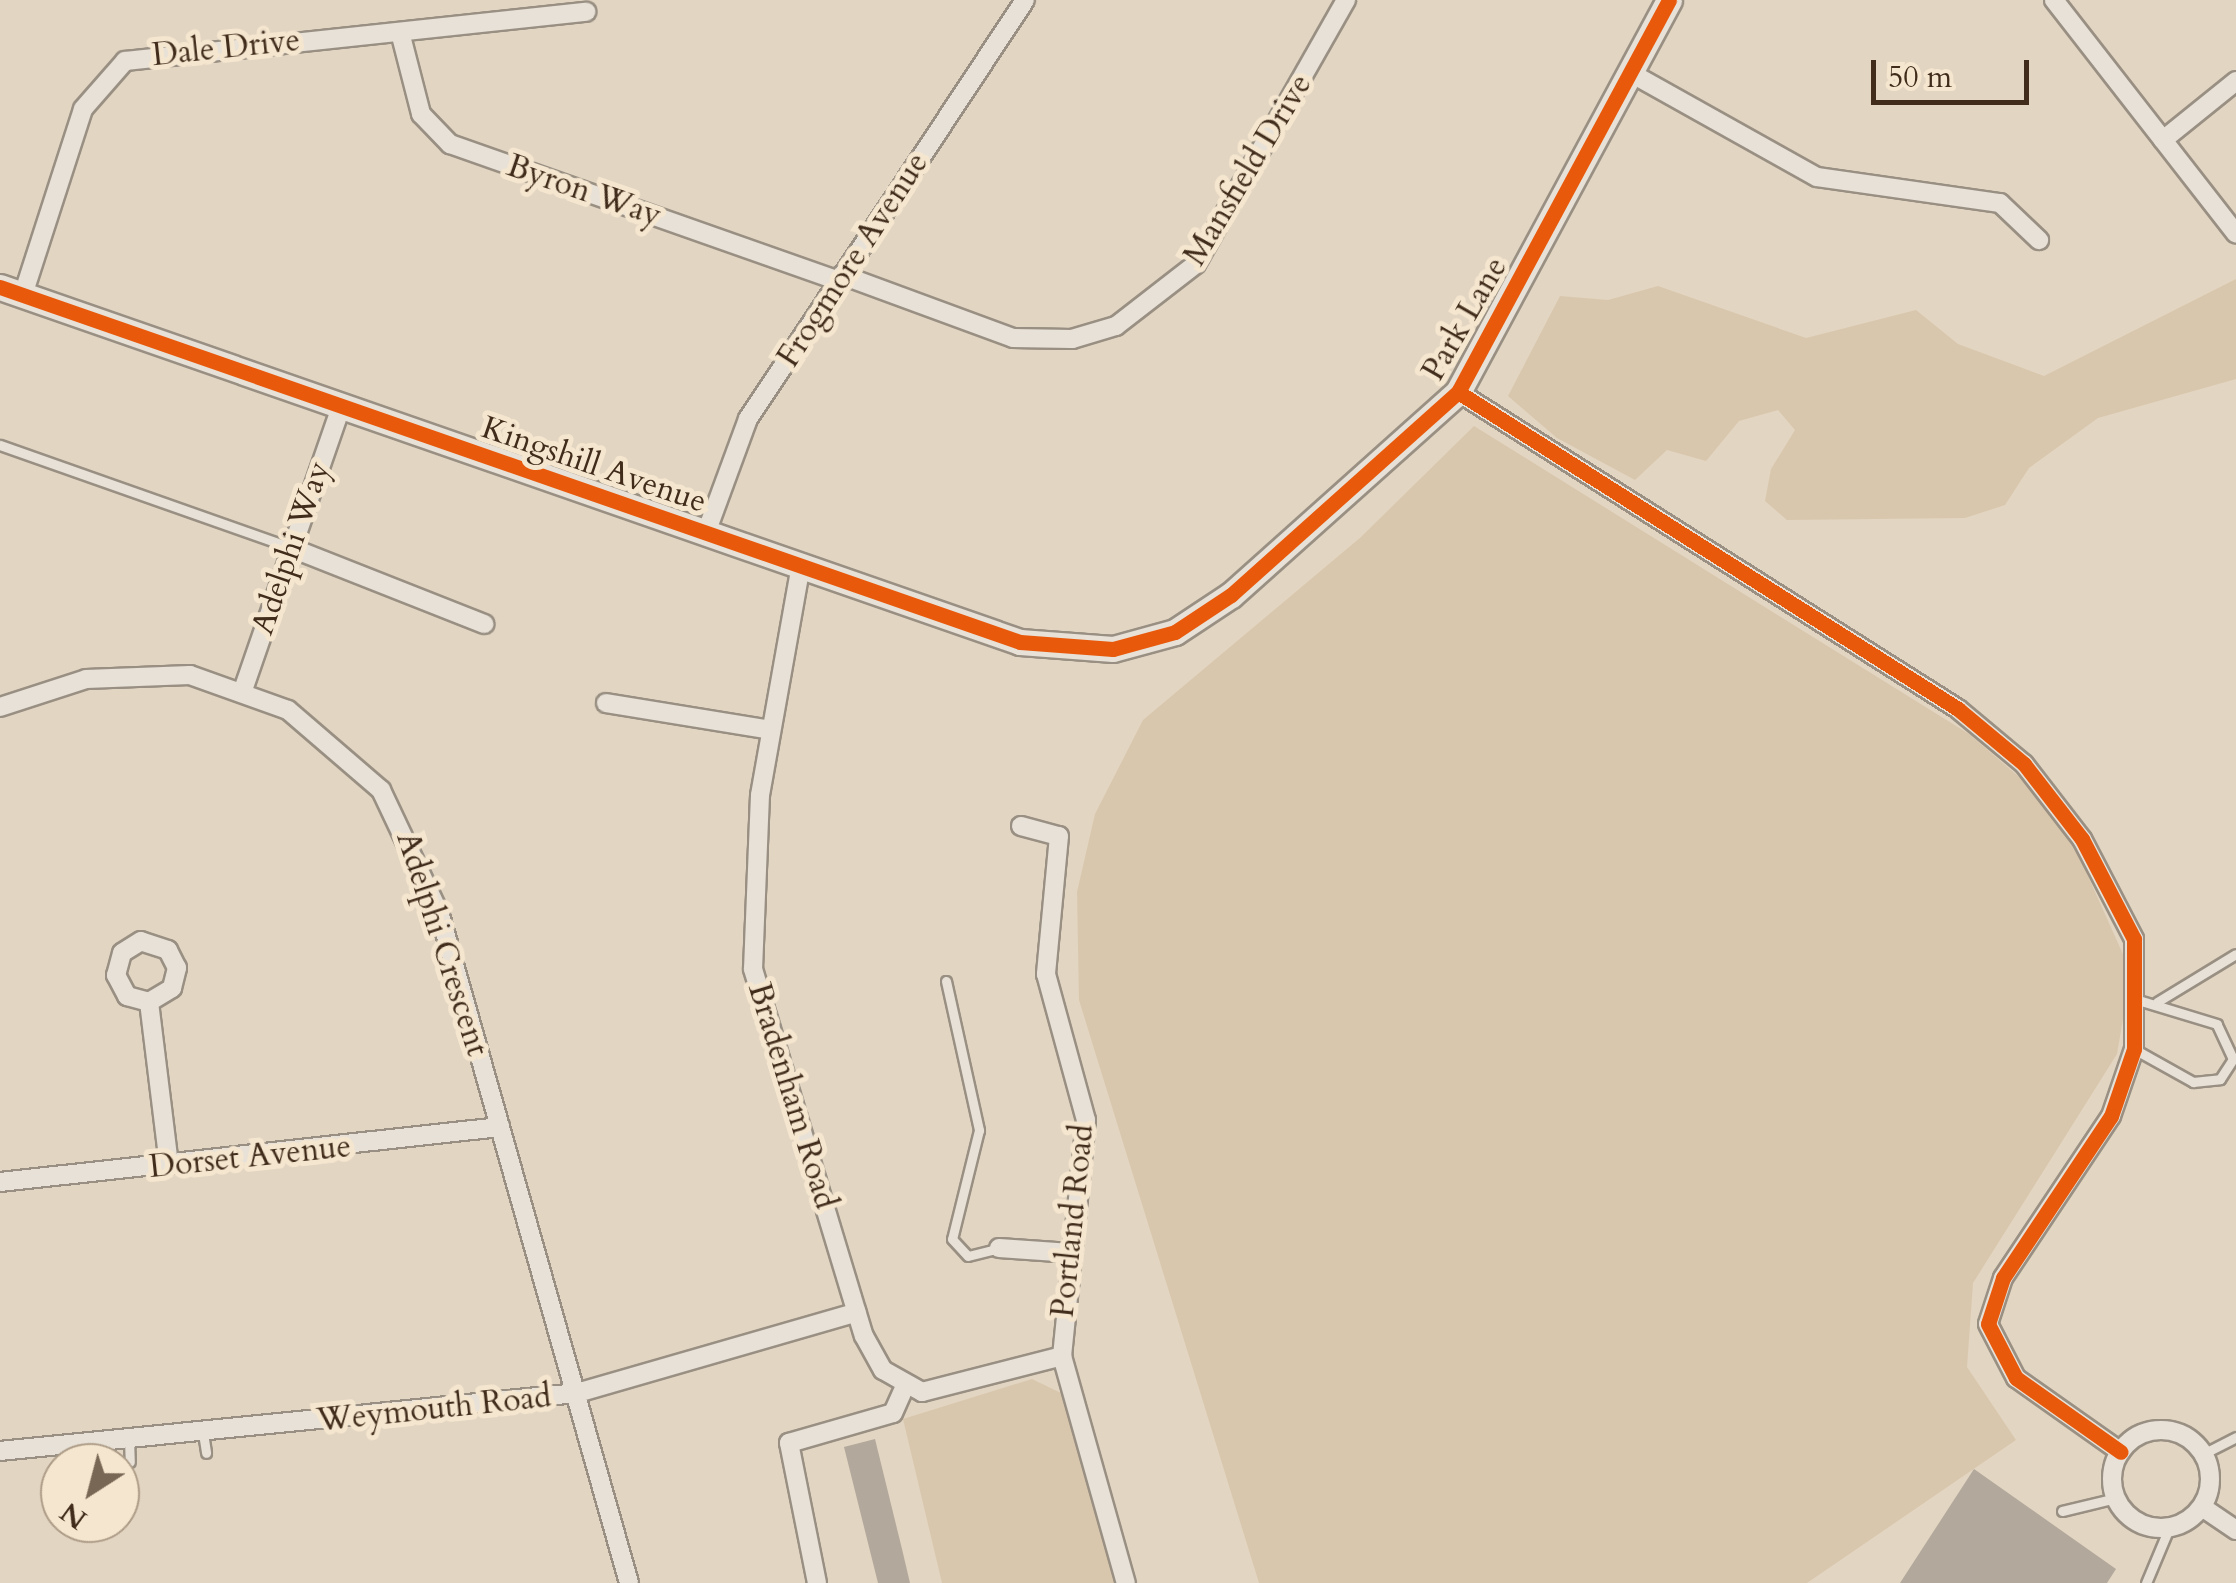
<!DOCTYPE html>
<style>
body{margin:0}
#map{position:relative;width:2236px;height:1583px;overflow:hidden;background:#e2d5c2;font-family:Cardo,serif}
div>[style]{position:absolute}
.green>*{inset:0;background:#d9c7ad}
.building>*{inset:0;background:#b2a89b}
.roads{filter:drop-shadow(2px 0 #999083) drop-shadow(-2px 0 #999083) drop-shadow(0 2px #999083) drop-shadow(0 -2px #999083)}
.lane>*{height:9px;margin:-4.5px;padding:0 4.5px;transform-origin:4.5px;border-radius:4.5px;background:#e8e1d7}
.street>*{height:18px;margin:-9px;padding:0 9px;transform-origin:9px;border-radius:9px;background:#e8e1d7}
.street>.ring{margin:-9px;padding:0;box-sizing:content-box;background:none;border:18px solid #e8e1d7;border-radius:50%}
.secondary>*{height:25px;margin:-12.5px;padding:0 12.5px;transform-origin:12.5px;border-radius:12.5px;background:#e8e1d7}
.cycleway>*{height:15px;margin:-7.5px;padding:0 7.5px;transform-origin:7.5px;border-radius:7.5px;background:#e8590c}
span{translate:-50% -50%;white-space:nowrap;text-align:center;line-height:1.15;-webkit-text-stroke:10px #f5e6cf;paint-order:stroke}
.street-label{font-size:32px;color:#412c1b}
.north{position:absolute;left:40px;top:1443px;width:100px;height:100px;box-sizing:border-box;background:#f5e6cf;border:2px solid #ad9c87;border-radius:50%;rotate:216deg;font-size:28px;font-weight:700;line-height:40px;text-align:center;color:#412c1b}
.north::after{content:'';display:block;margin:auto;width:35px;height:45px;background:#796755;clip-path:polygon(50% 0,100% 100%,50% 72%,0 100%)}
.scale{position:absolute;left:1871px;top:60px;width:158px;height:45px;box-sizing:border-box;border:5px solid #412c1b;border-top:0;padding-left:12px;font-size:30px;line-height:35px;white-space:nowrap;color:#412c1b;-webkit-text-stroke:8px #f5e6cf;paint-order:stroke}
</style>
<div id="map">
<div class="green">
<i style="clip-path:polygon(2236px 279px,2236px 379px,2098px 418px,2029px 468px,2005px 505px,1965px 518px,1787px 520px,1765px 501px,1771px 469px,1795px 430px,1778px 410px,1739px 421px,1706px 461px,1667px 450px,1635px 480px,1557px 438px,1508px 396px,1560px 296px,1608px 300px,1658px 286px,1806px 338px,1916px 310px,1958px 344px,2044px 376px)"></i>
<i style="clip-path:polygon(1474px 426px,1969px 734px,2032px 788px,2078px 854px,2131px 972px,2117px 1054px,1973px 1283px,1967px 1367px,2016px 1440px,1807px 1583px,1259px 1583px,1079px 1000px,1077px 892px,1095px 814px,1143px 720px,1361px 537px)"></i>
<i style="clip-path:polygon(1032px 1379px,1061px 1393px,1117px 1583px,942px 1583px,903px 1419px)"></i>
</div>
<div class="building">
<i style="clip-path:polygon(875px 1439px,902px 1549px,910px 1583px,878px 1583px,844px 1447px)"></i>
<i style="clip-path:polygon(1974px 1469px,2116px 1569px,2107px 1583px,1900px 1583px)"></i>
</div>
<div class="roads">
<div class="lane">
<i style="left:0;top:445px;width:306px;rotate:19.4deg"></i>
<i style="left:946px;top:981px;width:153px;rotate:77.5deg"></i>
<i style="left:979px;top:1130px;width:112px;rotate:103.9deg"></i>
<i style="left:952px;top:1239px;width:23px;rotate:47deg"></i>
<i style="left:968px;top:1256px;width:32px;rotate:-14deg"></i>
<i style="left:2157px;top:1002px;width:92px;rotate:-31.3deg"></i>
<i style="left:2134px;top:1049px;width:68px;rotate:29.2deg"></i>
<i style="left:2193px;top:1082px;width:27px;rotate:-6deg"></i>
<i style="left:2220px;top:1079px;width:24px;rotate:-57deg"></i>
<i style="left:2233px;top:1059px;width:38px;rotate:-115deg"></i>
<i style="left:2217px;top:1024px;width:83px;rotate:-163.1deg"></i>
<i style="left:203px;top:1433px;width:20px;rotate:81deg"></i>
<i style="left:129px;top:1439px;width:23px;rotate:88deg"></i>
<i style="left:2203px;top:1454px;width:37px;rotate:-27deg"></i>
<i style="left:2062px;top:1511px;width:56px;rotate:-13.5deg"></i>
<i style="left:2146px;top:1583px;width:60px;rotate:-67.3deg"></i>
</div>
<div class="street">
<i style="left:2054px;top:0;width:296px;rotate:52.1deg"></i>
<i style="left:400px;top:32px;width:85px;rotate:75.6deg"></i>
<i style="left:421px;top:114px;width:42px;rotate:46deg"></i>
<i style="left:450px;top:144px;width:411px;rotate:19.4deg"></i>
<i style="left:1629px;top:72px;width:215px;rotate:29.2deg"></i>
<i style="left:1817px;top:177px;width:185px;rotate:8.1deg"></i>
<i style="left:2000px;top:203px;width:54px;rotate:43.5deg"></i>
<i style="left:2163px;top:140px;width:94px;rotate:-38.9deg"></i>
<i style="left:842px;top:275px;width:182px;rotate:20.2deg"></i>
<i style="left:1013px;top:338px;width:59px;rotate:1deg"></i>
<i style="left:1072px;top:339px;width:46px;rotate:-16.5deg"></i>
<i style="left:1116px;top:326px;width:101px;rotate:-37.8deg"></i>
<i style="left:1196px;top:264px;width:304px;rotate:-60.4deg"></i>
<i style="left:23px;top:295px;width:195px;rotate:-72.1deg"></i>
<i style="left:83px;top:109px;width:64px;rotate:-48.8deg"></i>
<i style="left:125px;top:61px;width:464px;rotate:-6.1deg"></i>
<i style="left:1458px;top:392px;width:592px;rotate:32.37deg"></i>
<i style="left:1958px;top:709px;width:86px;rotate:39.8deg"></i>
<i style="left:2024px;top:764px;width:95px;rotate:52.3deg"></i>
<i style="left:2082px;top:839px;width:113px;rotate:62.5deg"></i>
<i style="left:2134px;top:939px;width:110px;rotate:90deg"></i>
<i style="left:2134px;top:1049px;width:71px;rotate:108.9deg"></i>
<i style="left:2111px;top:1116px;width:195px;rotate:123.7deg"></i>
<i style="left:2003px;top:1278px;width:48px;rotate:108.1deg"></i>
<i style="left:1988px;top:1324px;width:61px;rotate:62.6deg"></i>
<i style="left:2016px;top:1378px;width:128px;rotate:35.2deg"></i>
<i style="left:706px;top:533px;width:121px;rotate:-69.8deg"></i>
<i style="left:748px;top:419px;width:502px;rotate:-56.53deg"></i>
<i style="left:289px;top:547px;width:210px;rotate:21.5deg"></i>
<i style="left:801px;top:565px;width:234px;rotate:100.1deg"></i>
<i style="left:760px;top:795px;width:174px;rotate:92.3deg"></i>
<i style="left:753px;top:969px;width:383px;rotate:73.2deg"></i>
<i style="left:864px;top:1336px;width:39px;rotate:61deg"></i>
<i style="left:883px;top:1370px;width:45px;rotate:29.4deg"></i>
<i style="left:922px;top:1392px;width:145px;rotate:-14.4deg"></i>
<i style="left:243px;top:690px;width:299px;rotate:-70.9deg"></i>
<i style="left:606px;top:703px;width:167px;rotate:9.3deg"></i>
<i style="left:0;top:707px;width:90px;rotate:-18deg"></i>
<i style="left:86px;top:679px;width:104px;rotate:-2.2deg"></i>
<i style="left:190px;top:675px;width:104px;rotate:19.7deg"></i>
<i style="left:288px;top:710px;width:123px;rotate:40.7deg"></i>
<i style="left:381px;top:790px;width:138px;rotate:64.7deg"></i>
<i style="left:440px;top:915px;width:694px;rotate:74.2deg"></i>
<i style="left:1021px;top:826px;width:39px;rotate:15deg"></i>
<i style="left:1059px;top:836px;width:139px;rotate:95.4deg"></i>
<i style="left:1046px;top:974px;width:151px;rotate:74.7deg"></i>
<i style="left:1086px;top:1120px;width:237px;rotate:95.8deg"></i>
<i style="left:1062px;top:1356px;width:236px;rotate:74.3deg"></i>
<i style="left:149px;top:1002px;width:27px;rotate:-31deg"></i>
<i style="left:172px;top:988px;width:21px;rotate:-76deg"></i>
<i style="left:177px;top:968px;width:20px;rotate:-117deg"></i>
<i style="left:168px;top:950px;width:28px;rotate:-162deg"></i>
<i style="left:141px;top:941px;width:22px;rotate:148deg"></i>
<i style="left:122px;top:953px;width:23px;rotate:105deg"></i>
<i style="left:116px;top:975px;width:24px;rotate:62deg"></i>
<i style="left:127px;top:996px;width:23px;rotate:15deg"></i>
<i style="left:149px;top:1002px;width:164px;rotate:83deg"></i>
<i style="left:0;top:1182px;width:503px;rotate:-6.28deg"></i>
<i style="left:999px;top:1248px;width:72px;rotate:4deg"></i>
<i class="ring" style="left:2112px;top:1430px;width:80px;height:80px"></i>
<i style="left:0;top:1451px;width:580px;rotate:-5.74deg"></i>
<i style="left:577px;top:1393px;width:291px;rotate:-16.1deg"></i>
<i style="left:2202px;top:1507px;width:41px;rotate:34.1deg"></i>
<i style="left:817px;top:1583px;width:143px;rotate:-101.3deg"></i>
<i style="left:789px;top:1443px;width:108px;rotate:-16.1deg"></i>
<i style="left:893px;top:1413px;width:30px;rotate:-66deg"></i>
</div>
<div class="secondary">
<i style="left:0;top:287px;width:1080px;rotate:19.19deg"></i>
<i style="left:1020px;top:642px;width:93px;rotate:4.3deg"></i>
<i style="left:1113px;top:649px;width:64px;rotate:-15.3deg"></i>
<i style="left:1175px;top:632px;width:67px;rotate:-33.5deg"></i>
<i style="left:1231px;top:595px;width:305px;rotate:-41.8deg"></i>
<i style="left:1458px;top:392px;width:445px;rotate:-61.7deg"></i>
</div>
</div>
<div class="cycleway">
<i style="left:0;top:287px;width:1080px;rotate:19.19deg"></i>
<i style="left:1020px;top:642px;width:93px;rotate:4.3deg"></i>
<i style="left:1113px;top:649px;width:64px;rotate:-15.3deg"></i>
<i style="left:1175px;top:632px;width:67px;rotate:-33.5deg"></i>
<i style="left:1231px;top:595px;width:305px;rotate:-41.8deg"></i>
<i style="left:1458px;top:392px;width:445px;rotate:-61.7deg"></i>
<i style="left:1458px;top:392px;width:592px;rotate:32.37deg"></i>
<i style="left:1958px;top:709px;width:86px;rotate:39.8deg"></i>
<i style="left:2024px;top:764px;width:95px;rotate:52.3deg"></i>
<i style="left:2082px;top:839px;width:113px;rotate:62.5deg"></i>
<i style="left:2134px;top:939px;width:110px;rotate:90deg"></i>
<i style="left:2134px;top:1049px;width:71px;rotate:108.9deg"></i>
<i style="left:2111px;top:1116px;width:195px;rotate:123.7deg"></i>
<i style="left:2003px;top:1278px;width:48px;rotate:108.1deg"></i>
<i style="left:1988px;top:1324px;width:61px;rotate:62.6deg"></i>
<i style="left:2016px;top:1378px;width:128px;rotate:35.2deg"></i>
</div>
<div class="street-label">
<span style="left:226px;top:48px;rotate:-6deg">Dale Drive</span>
<span style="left:1248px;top:170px;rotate:-59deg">Mansfield Drive</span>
<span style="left:584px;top:191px;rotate:19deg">Byron Way</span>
<span style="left:853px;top:260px;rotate:-57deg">Frogmore Avenue</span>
<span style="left:1465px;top:319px;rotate:-60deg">Park Lane</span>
<span style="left:594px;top:465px;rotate:19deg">Kingshill Avenue</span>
<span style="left:291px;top:548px;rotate:-71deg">Adelphi Way</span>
<span style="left:442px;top:944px;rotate:72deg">Adelphi Crescent</span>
<span style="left:792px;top:1096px;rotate:73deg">Bradenham Road</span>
<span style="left:250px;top:1157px;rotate:-6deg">Dorset Avenue</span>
<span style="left:1073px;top:1221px;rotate:-84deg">Portland Road</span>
<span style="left:434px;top:1409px;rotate:-6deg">Weymouth Road</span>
</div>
<div class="north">N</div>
<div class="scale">50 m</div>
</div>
